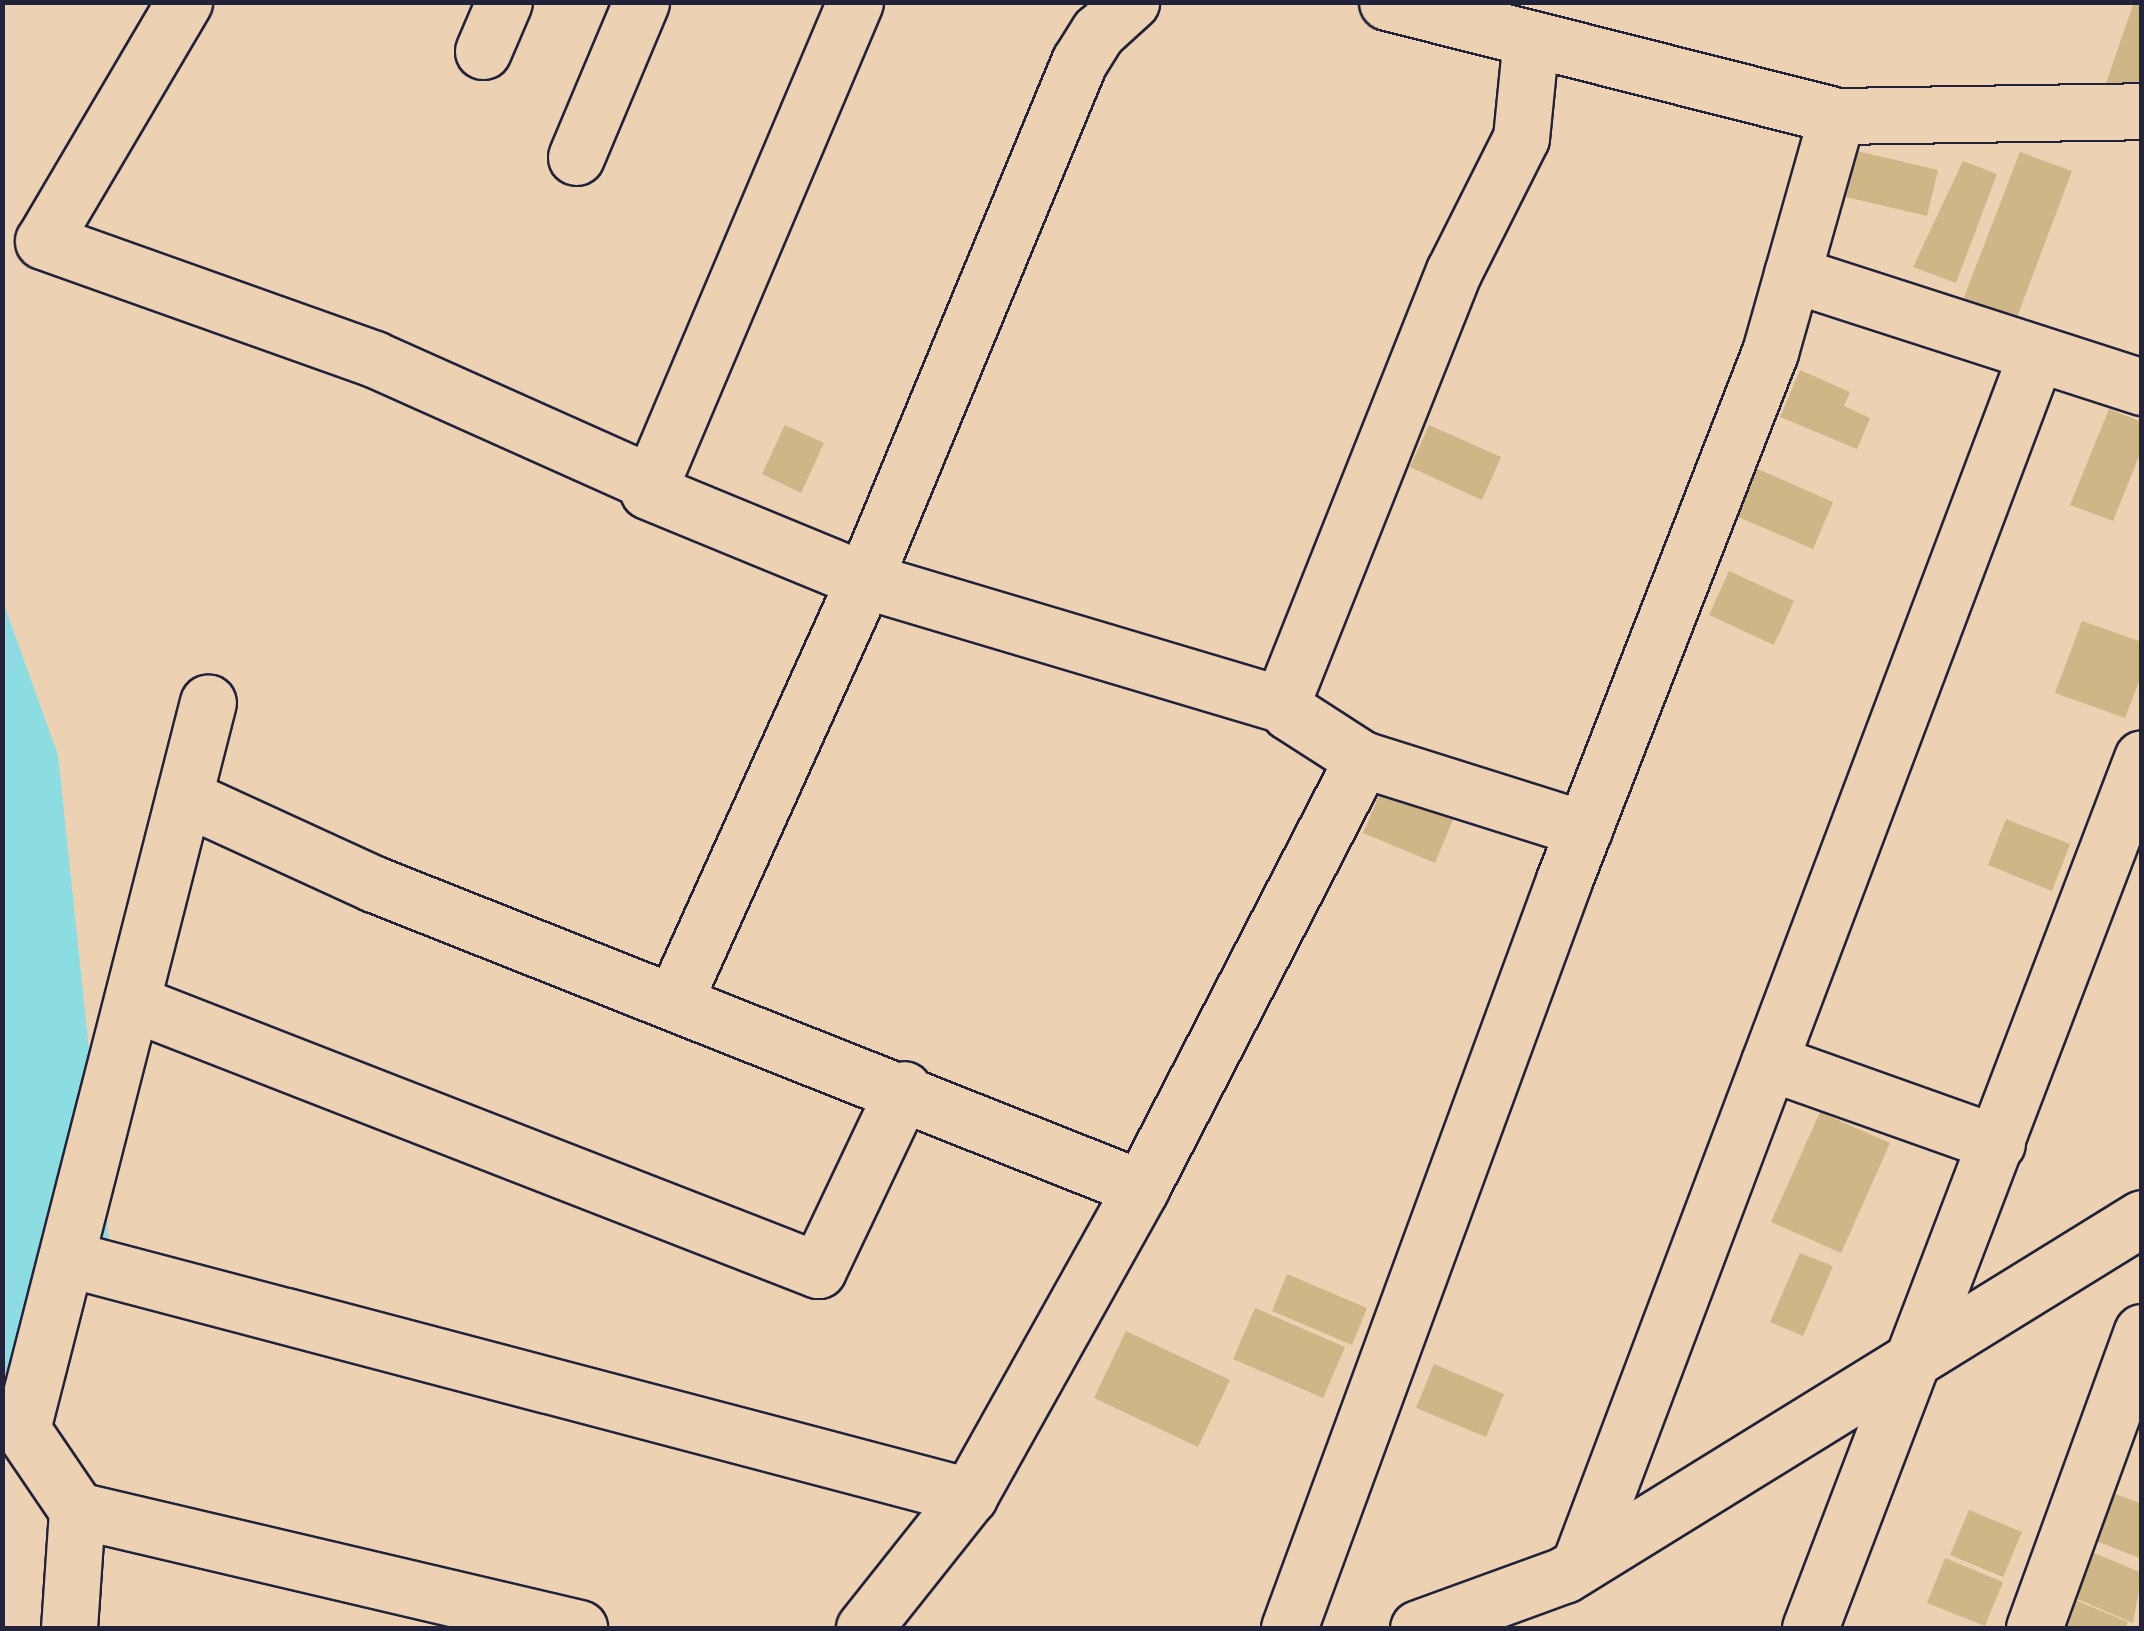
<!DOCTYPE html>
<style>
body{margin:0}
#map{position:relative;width:2144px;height:1631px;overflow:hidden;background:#ecd2b3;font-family:Caveat,sans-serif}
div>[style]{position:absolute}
.water>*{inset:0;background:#8bdde2}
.building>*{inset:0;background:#cfb686}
.roads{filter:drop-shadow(2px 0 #22223b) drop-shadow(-2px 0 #22223b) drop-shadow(0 2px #22223b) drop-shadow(0 -2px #22223b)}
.minor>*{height:55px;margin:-27.5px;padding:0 27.5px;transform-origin:27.5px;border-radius:27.5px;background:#ecd2b3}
span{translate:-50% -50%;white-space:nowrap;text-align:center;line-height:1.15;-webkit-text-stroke:9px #ecd2b3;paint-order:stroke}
.frame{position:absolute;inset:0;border:5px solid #22223b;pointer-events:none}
</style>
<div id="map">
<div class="water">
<i style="clip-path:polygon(2px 599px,58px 755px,111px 1259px,19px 1386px,2px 1375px)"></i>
</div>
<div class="building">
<i style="clip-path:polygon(2134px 2px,2142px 2px,2142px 95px,2106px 83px)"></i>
<i style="clip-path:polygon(1857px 151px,1938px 170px,1927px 216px,1846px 197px)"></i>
<i style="clip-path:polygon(2020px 152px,2072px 171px,2014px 325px,1961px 305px)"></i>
<i style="clip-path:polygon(1963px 161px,1997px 174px,1956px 283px,1913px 267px)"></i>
<i style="clip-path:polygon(1800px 370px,1850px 392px,1844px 406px,1870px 418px,1857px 449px,1780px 417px)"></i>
<i style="clip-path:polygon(2109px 409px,2142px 422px,2142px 449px,2113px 521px,2070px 505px)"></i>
<i style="clip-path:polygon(785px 425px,824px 443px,801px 493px,762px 474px)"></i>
<i style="clip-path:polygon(1429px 425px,1501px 457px,1482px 500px,1410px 467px)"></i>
<i style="clip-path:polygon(1751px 466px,1833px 502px,1813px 549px,1731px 514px)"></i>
<i style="clip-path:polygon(1729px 571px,1794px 601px,1774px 645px,1709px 615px)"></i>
<i style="clip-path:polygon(2082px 621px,2142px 642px,2142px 674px,2125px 718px,2055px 693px)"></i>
<i style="clip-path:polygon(1383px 786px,1455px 815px,1435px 863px,1363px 833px)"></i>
<i style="clip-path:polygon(2006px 819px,2070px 844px,2052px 891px,1988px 865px)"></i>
<i style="clip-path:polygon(1820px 1112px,1890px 1143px,1841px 1253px,1771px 1222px)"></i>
<i style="clip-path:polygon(1800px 1253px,1833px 1266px,1803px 1336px,1770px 1322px)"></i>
<i style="clip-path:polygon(1287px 1274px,1367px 1308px,1352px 1345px,1272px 1311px)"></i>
<i style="clip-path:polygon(1255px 1308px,1345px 1347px,1323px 1398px,1233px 1359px)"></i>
<i style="clip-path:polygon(1126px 1331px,1230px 1380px,1198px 1447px,1094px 1398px)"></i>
<i style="clip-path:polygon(1434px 1364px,1504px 1394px,1486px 1437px,1416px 1408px)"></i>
<i style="clip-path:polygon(2105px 1490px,2142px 1504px,2142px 1559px,2086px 1537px)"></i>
<i style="clip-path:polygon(1969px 1510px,2022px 1532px,2003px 1577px,1950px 1555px)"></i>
<i style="clip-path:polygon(2094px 1553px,2142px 1573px,2133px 1623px,2075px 1598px)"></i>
<i style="clip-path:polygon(1945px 1558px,2003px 1582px,1985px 1626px,1927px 1603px)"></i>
<i style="clip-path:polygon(2070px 1598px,2128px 1622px,2125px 1628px,2057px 1628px)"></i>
</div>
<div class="roads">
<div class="minor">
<i style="left:184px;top:2px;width:277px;rotate:120.5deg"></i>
<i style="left:43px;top:241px;width:351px;rotate:19.6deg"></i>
<i style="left:374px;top:359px;width:301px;rotate:24.1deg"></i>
<i style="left:855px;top:2px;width:531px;rotate:112.94deg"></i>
<i style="left:648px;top:491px;width:234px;rotate:22.4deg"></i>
<i style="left:864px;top:580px;width:437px;rotate:16.6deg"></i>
<i style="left:1387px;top:2px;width:464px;rotate:14.2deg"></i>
<i style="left:1837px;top:116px;width:305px;rotate:-0.9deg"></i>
<i style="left:483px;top:51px;width:53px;rotate:-66.8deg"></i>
<i style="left:576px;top:157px;width:168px;rotate:-67.2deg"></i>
<i style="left:1792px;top:274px;width:368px;rotate:17.9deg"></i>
<i style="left:1362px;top:759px;width:87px;rotate:-147.2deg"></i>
<i style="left:1289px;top:712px;width:17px;rotate:-103deg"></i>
<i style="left:1285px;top:695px;width:456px;rotate:-68.3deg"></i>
<i style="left:1454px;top:271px;width:149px;rotate:-63.3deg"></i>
<i style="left:1521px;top:138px;width:100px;rotate:-84.3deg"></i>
<i style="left:184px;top:797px;width:209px;rotate:24.6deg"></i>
<i style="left:374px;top:884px;width:825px;rotate:21.62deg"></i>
<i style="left:675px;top:999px;width:460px;rotate:-65.7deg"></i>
<i style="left:864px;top:580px;width:561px;rotate:-67.46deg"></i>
<i style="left:1079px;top:62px;width:36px;rotate:-58deg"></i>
<i style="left:1098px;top:32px;width:45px;rotate:-42.3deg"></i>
<i style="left:135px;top:1004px;width:733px;rotate:21.28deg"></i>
<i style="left:818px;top:1270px;width:200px;rotate:-64.6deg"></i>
<i style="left:1769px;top:1062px;width:242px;rotate:19.6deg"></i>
<i style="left:69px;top:1259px;width:931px;rotate:14.75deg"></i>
<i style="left:77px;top:1510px;width:516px;rotate:13.23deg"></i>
<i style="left:1580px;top:1563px;width:1291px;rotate:-69.32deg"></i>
<i style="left:69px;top:1628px;width:118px;rotate:-86.1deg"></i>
<i style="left:77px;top:1510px;width:98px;rotate:-124.2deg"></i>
<i style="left:22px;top:1429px;width:750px;rotate:-75.65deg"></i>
<i style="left:864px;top:1628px;width:169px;rotate:-51.5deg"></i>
<i style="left:969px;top:1496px;width:353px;rotate:-60.8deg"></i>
<i style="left:1141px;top:1188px;width:483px;rotate:-62.7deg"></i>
<i style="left:1362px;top:759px;width:233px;rotate:17.5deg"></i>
<i style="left:1289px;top:1628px;width:797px;rotate:-69.81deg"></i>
<i style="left:1564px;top:880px;width:567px;rotate:-68.69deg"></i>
<i style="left:1770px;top:352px;width:245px;rotate:-74.2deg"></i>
<i style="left:1418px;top:1628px;width:155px;rotate:-20deg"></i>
<i style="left:1564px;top:1575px;width:679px;rotate:-31.7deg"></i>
<i style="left:1810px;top:1628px;width:931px;rotate:-69.11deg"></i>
<i style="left:2034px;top:1628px;width:315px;rotate:-70deg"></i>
</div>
</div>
<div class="frame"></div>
</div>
